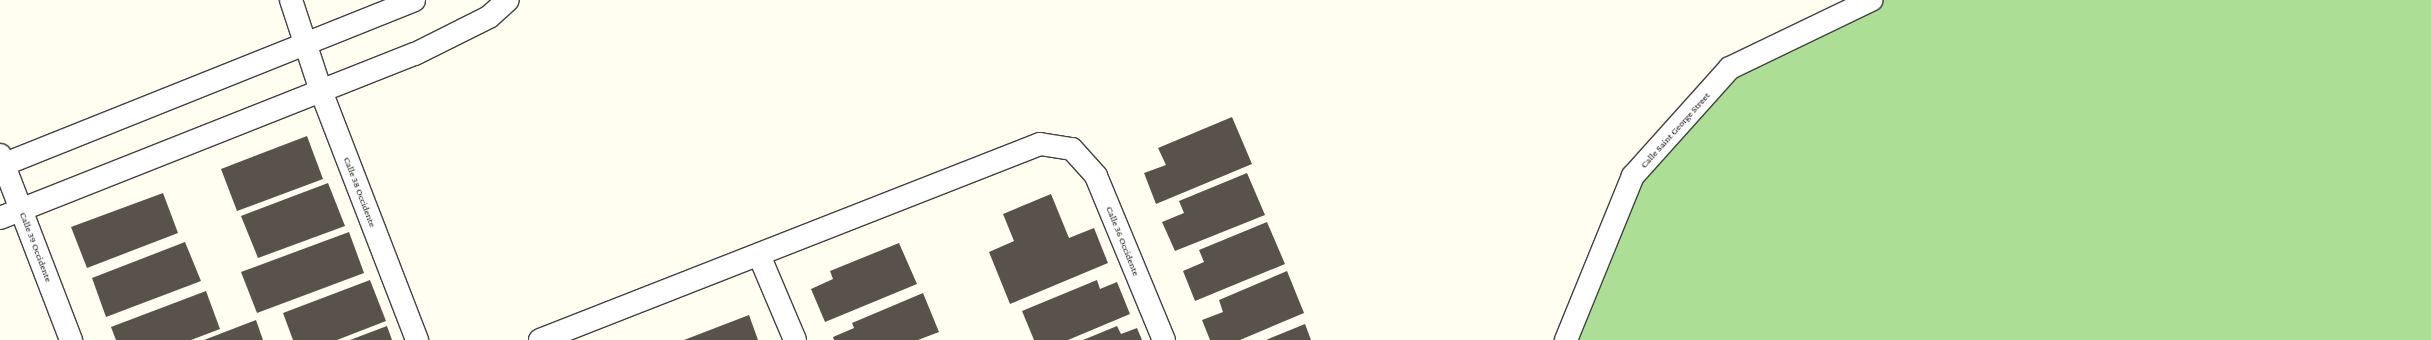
<!DOCTYPE html>
<style>
body{margin:0}
#map{position:relative;width:2431px;height:340px;overflow:hidden;background:#fffef1;font-family:"Crimson Pro",serif}
div>[style]{position:absolute}
.forest>*{inset:0;background:#acdf95}
.building>*{inset:0;background:#59524b}
.roads{filter:drop-shadow(1px 0 #424242) drop-shadow(-1px 0 #424242) drop-shadow(0 1px #424242) drop-shadow(0 -1px #424242)}
.minor>*{height:22px;margin:-11px;padding:0 11px;transform-origin:11px;border-radius:11px;background:#fff}
span{translate:-50% -50%;white-space:nowrap;text-align:center;line-height:1.15;-webkit-text-stroke:4px #fff;paint-order:stroke}
.street-label{font-size:10px;color:#0f0f0f}
</style>
<div id="map">
<div class="forest">
<i style="clip-path:polygon(1871px 0,2431px 0,2431px 340px,1568px 340px,1633px 176px,1730px 68px)"></i>
</div>
<div class="building">
<i style="clip-path:polygon(1232px 117px,1252px 164px,1156px 204px,1144px 173px,1166px 165px,1158px 148px)"></i>
<i style="clip-path:polygon(307px 136px,323px 179px,237px 211px,221px 169px)"></i>
<i style="clip-path:polygon(1247px 173px,1265px 215px,1175px 251px,1162px 222px,1184px 213px,1179px 201px)"></i>
<i style="clip-path:polygon(328px 183px,345px 226px,258px 258px,241px 216px)"></i>
<i style="clip-path:polygon(163px 193px,178px 233px,87px 268px,71px 227px)"></i>
<i style="clip-path:polygon(1051px 194px,1069px 238px,1094px 228px,1108px 263px,1010px 304px,989px 252px,1014px 241px,1003px 214px)"></i>
<i style="clip-path:polygon(1267px 222px,1285px 264px,1195px 301px,1183px 271px,1204px 262px,1199px 250px)"></i>
<i style="clip-path:polygon(349px 232px,364px 273px,257px 313px,241px 272px)"></i>
<i style="clip-path:polygon(185px 242px,201px 281px,106px 317px,92px 278px)"></i>
<i style="clip-path:polygon(899px 243px,917px 284px,825px 322px,811px 289px,833px 279px,830px 271px)"></i>
<i style="clip-path:polygon(1287px 271px,1304px 313px,1240px 340px,1210px 340px,1202px 320px,1223px 312px,1219px 300px)"></i>
<i style="clip-path:polygon(370px 280px,386px 321px,337px 340px,293px 340px,283px 313px)"></i>
<i style="clip-path:polygon(1097px 280px,1100px 289px,1117px 282px,1130px 314px,1068px 340px,1034px 340px,1022px 311px)"></i>
<i style="clip-path:polygon(206px 291px,220px 329px,191px 340px,116px 340px,111px 327px)"></i>
<i style="clip-path:polygon(923px 293px,939px 332px,918px 340px,834px 340px,833px 337px,854px 328px,852px 323px)"></i>
<i style="clip-path:polygon(749px 315px,758px 340px,684px 340px)"></i>
<i style="clip-path:polygon(256px 320px,263px 340px,204px 340px)"></i>
<i style="clip-path:polygon(1305px 324px,1311px 340px,1266px 340px)"></i>
<i style="clip-path:polygon(387px 326px,392px 340px,350px 340px)"></i>
<i style="clip-path:polygon(1117px 326px,1121px 334px,1137px 328px,1142px 340px,1083px 340px)"></i>
</div>
<div class="roads">
<div class="minor">
<i style="left:291px;top:0;width:96px;rotate:71.8deg"></i>
<i style="left:321px;top:91px;width:267px;rotate:68.9deg"></i>
<i style="left:0;top:155px;width:198px;rotate:69deg"></i>
<i style="left:0;top:166px;width:446px;rotate:-21.8deg"></i>
<i style="left:0;top:218px;width:446px;rotate:-21.6deg"></i>
<i style="left:415px;top:54px;width:83px;rotate:-26.6deg"></i>
<i style="left:489px;top:17px;width:25px;rotate:-42deg"></i>
<i style="left:759px;top:255px;width:92px;rotate:67deg"></i>
<i style="left:540px;top:340px;width:537px;rotate:-21.41deg"></i>
<i style="left:1040px;top:144px;width:32px;rotate:9deg"></i>
<i style="left:1072px;top:149px;width:36px;rotate:48deg"></i>
<i style="left:1096px;top:176px;width:178px;rotate:67.5deg"></i>
<i style="left:1566px;top:340px;width:177px;rotate:-67.8deg"></i>
<i style="left:1633px;top:176px;width:145px;rotate:-48.1deg"></i>
<i style="left:1730px;top:68px;width:157px;rotate:-25.7deg"></i>
</div>
</div>
<div class="street-label">
<span style="left:1675px;top:130px;rotate:-48deg">Calle Saint George Street</span>
<span style="left:360px;top:192px;rotate:69deg">Calle 38 Occidente</span>
<span style="left:1123px;top:241px;rotate:68deg">Calle 36 Occidente</span>
<span style="left:36px;top:247px;rotate:69deg">Calle 39 Occidente</span>
</div>
</div>
